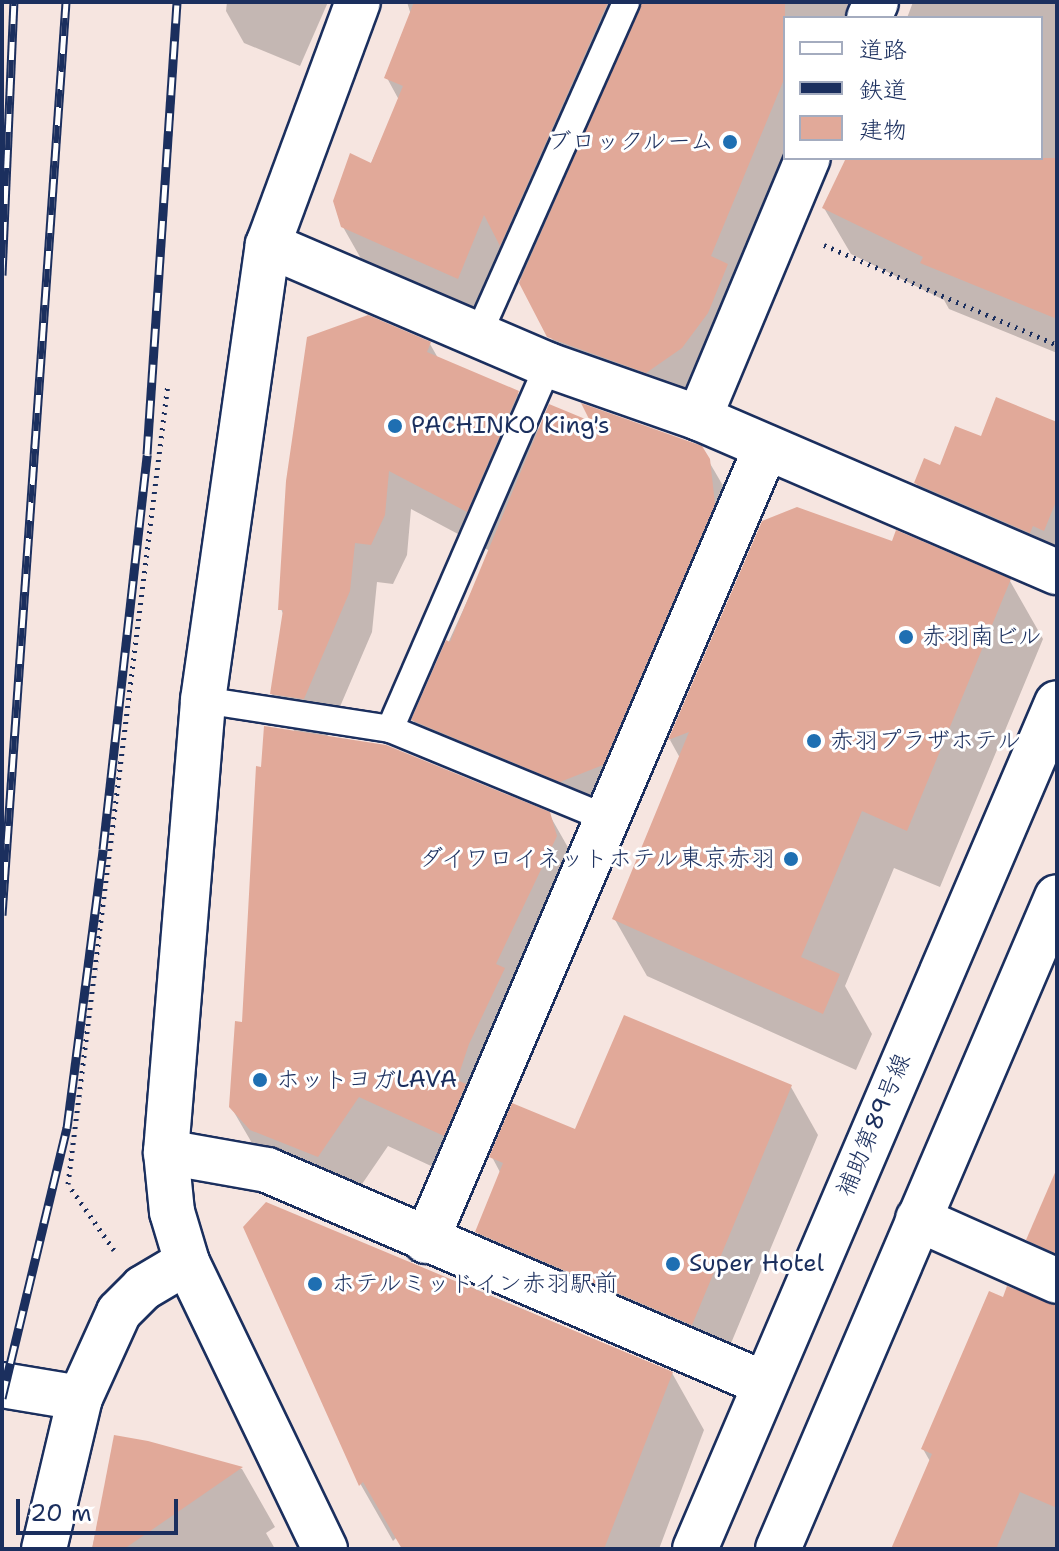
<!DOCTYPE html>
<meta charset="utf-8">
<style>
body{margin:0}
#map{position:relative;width:1059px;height:1551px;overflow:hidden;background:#f6e5e0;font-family:"Shantell Sans","Klee One",sans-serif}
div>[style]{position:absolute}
.shadow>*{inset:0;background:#0003}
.building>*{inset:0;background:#e1a999}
.path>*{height:5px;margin-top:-2.5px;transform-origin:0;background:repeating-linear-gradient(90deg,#1b2f5e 0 2px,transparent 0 8px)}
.roads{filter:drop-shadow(2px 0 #1b2f5e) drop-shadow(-2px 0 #1b2f5e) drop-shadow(0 2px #1b2f5e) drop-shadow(0 -2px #1b2f5e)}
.service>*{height:26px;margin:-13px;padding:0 13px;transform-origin:13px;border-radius:13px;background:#fff}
.minor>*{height:44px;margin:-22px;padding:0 22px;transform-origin:22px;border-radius:22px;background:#fff}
.tertiary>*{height:44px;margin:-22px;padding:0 22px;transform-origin:22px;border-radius:22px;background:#fff}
.rail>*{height:9px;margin-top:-4.5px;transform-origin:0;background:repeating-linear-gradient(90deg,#fff 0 18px,#1b2f5e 0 36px);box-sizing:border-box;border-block:2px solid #1b2f5e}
.dots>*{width:22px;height:22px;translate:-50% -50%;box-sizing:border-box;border:4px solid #fff;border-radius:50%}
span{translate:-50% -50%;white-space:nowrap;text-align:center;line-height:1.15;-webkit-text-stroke:6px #fff;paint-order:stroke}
.poi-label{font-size:24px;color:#1b2f5e}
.right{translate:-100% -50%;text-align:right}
.left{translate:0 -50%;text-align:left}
.street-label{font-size:24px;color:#1b2f5e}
.frame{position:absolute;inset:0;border:4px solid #1b2f5e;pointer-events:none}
.legend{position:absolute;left:783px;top:16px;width:260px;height:144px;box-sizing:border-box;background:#fff;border:2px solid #a4acbf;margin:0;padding:10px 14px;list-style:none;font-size:24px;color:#1b2f5e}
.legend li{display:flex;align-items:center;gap:16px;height:40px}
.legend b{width:40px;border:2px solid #a4acbf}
.scale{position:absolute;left:16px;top:1499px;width:162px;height:36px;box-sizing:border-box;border:4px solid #1b2f5e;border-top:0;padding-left:10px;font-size:24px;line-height:28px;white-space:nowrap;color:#1b2f5e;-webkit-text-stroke:6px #fff;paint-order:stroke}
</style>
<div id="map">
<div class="shadow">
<i style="clip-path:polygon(227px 2px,328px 2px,300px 66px,244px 43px,226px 11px)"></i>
<i style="clip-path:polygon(407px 2px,860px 2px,853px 18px,785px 18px,785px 158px,703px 385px,668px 408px,570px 373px,505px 250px,478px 314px,364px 264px,343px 227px,399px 100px,387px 78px,411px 15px)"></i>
<i style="clip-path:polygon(913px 2px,1057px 2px,1057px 353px,949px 309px,944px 300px,851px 254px,824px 208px,848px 158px,1041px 158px,1041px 18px,907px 18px)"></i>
<i style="clip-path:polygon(430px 344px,438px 358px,518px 393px,540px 431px,594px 425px,708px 460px,732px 501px,584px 821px,437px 760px,413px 720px,490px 551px,411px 509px,407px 555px,393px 584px,377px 582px,372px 632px,327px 737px,549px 814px,578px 865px,472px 1185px,388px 1146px,347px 1206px,260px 1157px,231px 1107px,244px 1024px,263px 769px,295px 732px,272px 694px,284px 616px,281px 609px)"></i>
<i style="clip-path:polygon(1057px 424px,1057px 559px,934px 515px,916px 483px,941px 467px)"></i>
<i style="clip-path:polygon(763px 523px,1010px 581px,1043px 639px,940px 887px,894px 868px,845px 986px,872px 1034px,856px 1070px,647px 976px,614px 918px,680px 758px,670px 740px)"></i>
<i style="clip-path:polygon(791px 1087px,818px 1135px,719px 1372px,505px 1280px,477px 1232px,501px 1174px,492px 1157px,576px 1132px)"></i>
<i style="clip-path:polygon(1057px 1170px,1057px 1290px,1028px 1240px)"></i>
<i style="clip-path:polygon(245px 1228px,455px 1285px,457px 1281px,672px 1373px,704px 1430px,659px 1549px,404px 1549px,397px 1537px,393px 1541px,361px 1485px)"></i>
<i style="clip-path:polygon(1004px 1299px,1057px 1307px,1057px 1549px,893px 1549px,931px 1463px,923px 1449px)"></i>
<i style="clip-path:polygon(116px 1437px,242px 1469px,275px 1527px,266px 1533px,275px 1549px,92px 1549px)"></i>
</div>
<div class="building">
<i style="clip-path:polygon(414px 2px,608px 2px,500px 246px,484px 215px,458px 279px,341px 227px,333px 201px,350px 153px,371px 163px,403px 86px,384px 78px)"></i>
<i style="clip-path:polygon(642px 2px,785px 2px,785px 77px,711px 256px,728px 264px,708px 313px,682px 348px,646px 373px,547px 337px,519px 283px)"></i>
<i style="clip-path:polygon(846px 158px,1057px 158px,1057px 319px,920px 263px,923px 257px,822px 208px)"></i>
<i style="clip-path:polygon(368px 315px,431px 342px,427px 352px,519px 391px,467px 512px,389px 471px,385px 515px,371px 545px,355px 543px,350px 591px,304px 699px,270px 694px,283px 610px,278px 610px,286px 481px,307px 337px)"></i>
<i style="clip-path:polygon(996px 397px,1057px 422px,1057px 499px,1044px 531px,1033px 526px,1030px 533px,914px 483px,924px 458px,940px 465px,955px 426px,981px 436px)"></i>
<i style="clip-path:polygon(581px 403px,702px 446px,710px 459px,715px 504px,603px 765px,560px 782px,411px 720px,446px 640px,450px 642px,549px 404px,590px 421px)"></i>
<i style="clip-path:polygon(797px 507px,892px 541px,896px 530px,1011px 579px,907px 831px,862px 811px,801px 957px,840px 974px,823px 1014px,612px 919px,689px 732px,668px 740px,762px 521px)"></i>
<i style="clip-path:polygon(264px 726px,386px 745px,550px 812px,557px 836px,496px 964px,505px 968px,469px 1044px,457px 1080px,466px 1084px,444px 1136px,359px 1097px,318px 1157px,250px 1130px,229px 1107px,235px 1021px,242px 1022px,256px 766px,261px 767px)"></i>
<i style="clip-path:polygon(624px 1015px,792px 1085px,692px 1325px,475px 1232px,503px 1163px,489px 1157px,512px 1103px,575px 1129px)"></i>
<i style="clip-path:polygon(1057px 1168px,1057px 1254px,1026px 1240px)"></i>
<i style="clip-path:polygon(266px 1202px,673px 1372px,604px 1549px,402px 1549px,363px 1482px,359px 1486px,243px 1227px)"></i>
<i style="clip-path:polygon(1007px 1286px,1057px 1306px,1057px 1508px,1020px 1492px,996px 1549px,891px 1549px,932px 1454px,921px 1449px,989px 1291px,1003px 1297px)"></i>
<i style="clip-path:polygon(114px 1435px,148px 1441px,243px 1467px,124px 1549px,92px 1549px)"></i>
</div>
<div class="path">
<i style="left:824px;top:245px;width:254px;rotate:23.2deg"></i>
<i style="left:114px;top:1250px;width:80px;rotate:-124.9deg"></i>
<i style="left:68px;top:1184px;width:807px;rotate:-82.88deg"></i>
</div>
<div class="roads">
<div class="service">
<i style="left:478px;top:335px;width:364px;rotate:-66deg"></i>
<i style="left:203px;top:700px;width:189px;rotate:8.8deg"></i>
<i style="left:390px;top:729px;width:236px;rotate:22.4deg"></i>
<i style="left:390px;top:729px;width:397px;rotate:-66.5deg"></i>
</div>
<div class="minor">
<i style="left:869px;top:18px;width:17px;rotate:-66deg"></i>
<i style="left:268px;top:245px;width:305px;rotate:23.2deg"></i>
<i style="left:548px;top:365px;width:160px;rotate:19.3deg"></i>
<i style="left:699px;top:418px;width:390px;rotate:23.3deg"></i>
<i style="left:699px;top:418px;width:282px;rotate:-67.3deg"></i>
<i style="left:166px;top:1152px;width:103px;rotate:10.1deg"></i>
<i style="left:267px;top:1170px;width:542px;rotate:23.25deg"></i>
<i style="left:918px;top:1219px;width:152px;rotate:24deg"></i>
<i style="left:426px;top:1241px;width:861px;rotate:-66.8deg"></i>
<i style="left:2px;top:1385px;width:79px;rotate:9.5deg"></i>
<i style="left:44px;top:1549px;width:155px;rotate:-76.6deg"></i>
<i style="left:80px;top:1398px;width:94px;rotate:-65.6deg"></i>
<i style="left:119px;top:1312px;width:34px;rotate:-45deg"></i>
<i style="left:143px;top:1288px;width:51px;rotate:-30.6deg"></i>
<i style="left:325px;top:1549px;width:318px;rotate:-115.7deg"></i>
<i style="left:187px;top:1262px;width:52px;rotate:-106.7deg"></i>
<i style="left:172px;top:1212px;width:60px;rotate:-95.7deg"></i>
<i style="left:166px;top:1152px;width:454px;rotate:-85.3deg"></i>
<i style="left:203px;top:700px;width:460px;rotate:-81.9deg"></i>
<i style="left:268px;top:245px;width:259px;rotate:-69.7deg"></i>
</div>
<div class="tertiary">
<i style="left:695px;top:1549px;width:920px;rotate:-66.83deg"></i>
<i style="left:778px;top:1549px;width:709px;rotate:-66.83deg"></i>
</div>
</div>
<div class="rail">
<i style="left:2px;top:275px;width:273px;rotate:-87.5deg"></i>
<i style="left:2px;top:915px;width:915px;rotate:-85.99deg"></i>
<i style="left:2px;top:1398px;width:278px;rotate:-76.5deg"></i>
<i style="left:67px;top:1128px;width:281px;rotate:-82.6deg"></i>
<i style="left:103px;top:849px;width:397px;rotate:-83.6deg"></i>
<i style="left:147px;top:454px;width:453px;rotate:-86.2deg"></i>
</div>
<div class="dots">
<i style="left:730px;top:142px;background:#1f6fb2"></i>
<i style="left:395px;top:426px;background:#1f6fb2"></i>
<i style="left:906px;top:637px;background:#1f6fb2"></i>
<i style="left:814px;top:741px;background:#1f6fb2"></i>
<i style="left:791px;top:859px;background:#1f6fb2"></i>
<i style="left:260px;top:1080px;background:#1f6fb2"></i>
<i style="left:673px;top:1264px;background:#1f6fb2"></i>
<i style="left:315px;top:1284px;background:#1f6fb2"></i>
</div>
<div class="poi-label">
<span class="right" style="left:714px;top:142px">ブロックルーム</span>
<span class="left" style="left:411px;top:426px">PACHINKO King's</span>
<span class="left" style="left:922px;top:637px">赤羽南ビル</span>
<span class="left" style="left:830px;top:741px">赤羽プラザホテル</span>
<span class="right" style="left:775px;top:859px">ダイワロイネットホテル東京赤羽</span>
<span class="left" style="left:276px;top:1080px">ホットヨガLAVA</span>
<span class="left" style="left:689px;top:1264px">Super Hotel</span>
<span class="left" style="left:331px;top:1284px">ホテルミッドイン赤羽駅前</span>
</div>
<div class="street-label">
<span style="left:874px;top:1125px;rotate:-67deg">補助第89号線</span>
</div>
<div class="frame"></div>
<ul class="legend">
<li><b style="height:10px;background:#fff"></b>道路</li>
<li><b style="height:10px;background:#1b2f5e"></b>鉄道</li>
<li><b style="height:22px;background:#e1a999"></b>建物</li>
</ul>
<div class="scale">20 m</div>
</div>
